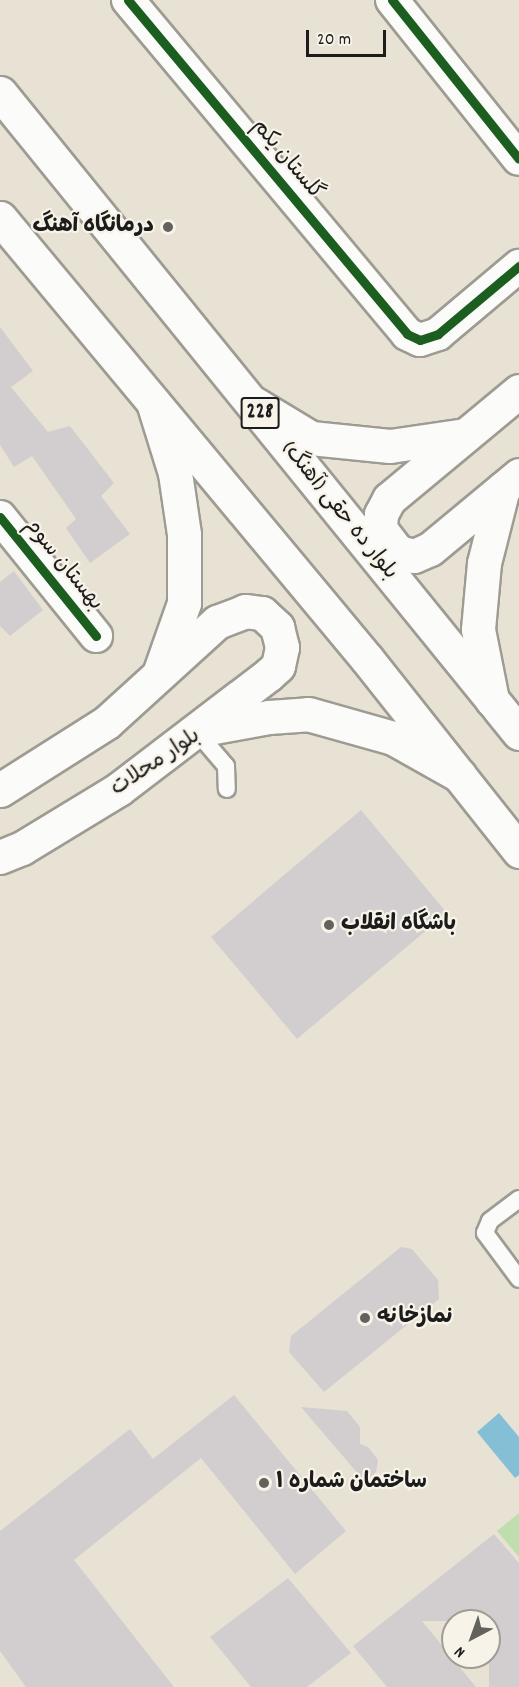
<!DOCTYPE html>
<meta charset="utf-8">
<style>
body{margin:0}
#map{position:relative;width:519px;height:1687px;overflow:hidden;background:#e7e2d4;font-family:Dekko,"Playpen Sans Arabic",sans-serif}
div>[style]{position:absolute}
.green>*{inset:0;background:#bfdeae}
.water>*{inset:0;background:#84bfd6}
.building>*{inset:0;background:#d2ced0}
.roads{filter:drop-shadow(2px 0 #9e9b93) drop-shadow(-2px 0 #9e9b93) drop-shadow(0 2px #9e9b93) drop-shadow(0 -2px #9e9b93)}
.lane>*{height:16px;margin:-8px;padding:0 8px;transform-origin:8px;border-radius:8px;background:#fbfbf9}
.street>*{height:32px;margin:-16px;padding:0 16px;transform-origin:16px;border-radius:16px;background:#fbfbf9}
.secondary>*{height:33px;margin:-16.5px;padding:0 16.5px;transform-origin:16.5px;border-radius:16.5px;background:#fbfbf9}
.primary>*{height:33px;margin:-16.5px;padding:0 16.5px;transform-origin:16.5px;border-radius:16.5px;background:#fbfbf9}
.cycleway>*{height:9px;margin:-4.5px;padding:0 4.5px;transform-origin:4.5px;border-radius:4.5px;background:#1b5e20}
.dots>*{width:16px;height:16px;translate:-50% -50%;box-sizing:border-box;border:3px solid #f7f3e8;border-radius:50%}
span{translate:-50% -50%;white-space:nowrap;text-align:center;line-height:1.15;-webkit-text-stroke:4.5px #f7f3e8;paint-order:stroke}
.shield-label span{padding:2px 4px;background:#f7f3e8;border:2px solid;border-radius:4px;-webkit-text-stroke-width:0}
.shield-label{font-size:21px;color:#1c1c1c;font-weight:700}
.street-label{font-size:22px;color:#1c1c1c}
.poi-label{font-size:22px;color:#1c1c1c;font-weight:700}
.right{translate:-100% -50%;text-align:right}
.left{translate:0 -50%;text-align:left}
.north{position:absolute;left:441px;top:1609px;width:60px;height:60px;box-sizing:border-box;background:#f7f3e8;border:2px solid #9f9d96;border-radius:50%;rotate:221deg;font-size:16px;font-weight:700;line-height:24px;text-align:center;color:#1c1c1c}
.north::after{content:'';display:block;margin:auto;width:21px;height:27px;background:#63615c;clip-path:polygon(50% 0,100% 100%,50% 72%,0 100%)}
.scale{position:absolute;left:306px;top:30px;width:80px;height:27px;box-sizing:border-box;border:3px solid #1c1c1c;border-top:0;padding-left:8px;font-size:18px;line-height:21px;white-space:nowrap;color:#1c1c1c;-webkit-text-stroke:4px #f7f3e8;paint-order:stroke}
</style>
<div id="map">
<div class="green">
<i style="clip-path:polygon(519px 1513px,519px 1557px,497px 1531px)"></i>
</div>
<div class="water">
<i style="clip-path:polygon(499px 1413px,519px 1437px,519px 1475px,515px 1478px,477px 1432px)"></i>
</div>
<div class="building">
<i style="clip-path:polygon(0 327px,33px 371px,11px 387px,48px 432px,70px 426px,114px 483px,101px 496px,130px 534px,90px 563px,66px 528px,76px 519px,32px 456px,14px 467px,0 445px)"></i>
<i style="clip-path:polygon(14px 571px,43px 610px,10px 636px,0 626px,0 582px)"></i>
<i style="clip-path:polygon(361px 810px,447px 913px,297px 1039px,211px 937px)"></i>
<i style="clip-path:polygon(401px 1247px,412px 1249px,438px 1280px,439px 1299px,324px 1392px,289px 1352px,291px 1336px)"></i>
<i style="clip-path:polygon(234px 1395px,346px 1531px,295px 1574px,201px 1458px,74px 1560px,174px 1687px,26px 1687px,0 1651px,0 1531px,130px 1429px,153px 1459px)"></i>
<i style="clip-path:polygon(301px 1407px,347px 1411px,360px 1427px,360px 1444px,368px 1447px,378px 1460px,376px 1472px,365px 1482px)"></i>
<i style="clip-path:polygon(494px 1534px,519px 1563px,519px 1687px,489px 1687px,489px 1621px,422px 1621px,476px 1687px,387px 1687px,353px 1646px)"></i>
<i style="clip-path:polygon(288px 1578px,351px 1653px,307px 1687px,251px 1687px,210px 1637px)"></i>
</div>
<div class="roads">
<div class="lane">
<i style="left:196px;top:731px;width:46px;rotate:49.4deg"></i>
<i style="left:226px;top:766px;width:23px;rotate:88deg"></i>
<i style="left:519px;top:1199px;width:36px;rotate:143deg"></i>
<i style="left:490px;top:1221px;width:13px;rotate:113deg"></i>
<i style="left:485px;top:1233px;width:57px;rotate:53.5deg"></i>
</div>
<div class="street">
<i style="left:128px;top:0;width:435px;rotate:50.1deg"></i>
<i style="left:407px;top:334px;width:14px;rotate:25deg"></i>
<i style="left:420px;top:340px;width:19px;rotate:-18deg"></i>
<i style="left:438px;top:334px;width:106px;rotate:-40deg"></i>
<i style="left:392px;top:0;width:203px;rotate:51.4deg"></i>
<i style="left:0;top:517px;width:153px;rotate:51.1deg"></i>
</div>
<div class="secondary">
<i style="left:519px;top:391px;width:169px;rotate:140.3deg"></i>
<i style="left:389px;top:499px;width:17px;rotate:118deg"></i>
<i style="left:381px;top:514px;width:15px;rotate:94deg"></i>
<i style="left:380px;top:529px;width:29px;rotate:52deg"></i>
<i style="left:398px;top:552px;width:16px;rotate:14deg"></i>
<i style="left:414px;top:556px;width:17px;rotate:-24deg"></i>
<i style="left:430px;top:549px;width:116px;rotate:-39.7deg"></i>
<i style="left:153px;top:402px;width:74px;rotate:72.8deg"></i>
<i style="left:175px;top:473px;width:62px;rotate:81.6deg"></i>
<i style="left:184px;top:534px;width:69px;rotate:90deg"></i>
<i style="left:184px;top:603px;width:75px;rotate:109.4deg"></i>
<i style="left:253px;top:403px;width:68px;rotate:31.1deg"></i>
<i style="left:311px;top:438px;width:79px;rotate:5.8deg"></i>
<i style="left:390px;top:446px;width:76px;rotate:-8.3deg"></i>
<i style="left:492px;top:700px;width:72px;rotate:-101.2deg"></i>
<i style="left:478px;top:629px;width:66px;rotate:-84.8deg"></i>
<i style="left:484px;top:563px;width:77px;rotate:-75.8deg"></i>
<i style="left:203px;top:729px;width:67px;rotate:-10.3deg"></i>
<i style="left:269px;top:717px;width:39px;rotate:-4deg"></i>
<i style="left:308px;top:714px;width:88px;rotate:15.8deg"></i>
<i style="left:393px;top:738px;width:76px;rotate:29.3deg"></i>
<i style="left:0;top:790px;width:127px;rotate:-32.4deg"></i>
<i style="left:107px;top:722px;width:149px;rotate:-42.3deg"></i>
<i style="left:217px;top:622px;width:30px;rotate:-21deg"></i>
<i style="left:245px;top:611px;width:17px;rotate:7deg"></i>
<i style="left:262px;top:613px;width:21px;rotate:43deg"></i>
<i style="left:277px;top:627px;width:21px;rotate:76deg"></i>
<i style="left:282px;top:647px;width:19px;rotate:102deg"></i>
<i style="left:278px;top:666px;width:13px;rotate:138deg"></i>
<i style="left:268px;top:675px;width:188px;rotate:142.6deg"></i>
<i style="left:119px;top:789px;width:114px;rotate:148.7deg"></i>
<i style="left:22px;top:848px;width:24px;rotate:158deg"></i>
</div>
<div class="primary">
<i style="left:0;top:93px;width:824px;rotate:50.96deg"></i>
<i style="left:0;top:218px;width:574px;rotate:50.23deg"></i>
<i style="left:367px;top:659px;width:245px;rotate:51.6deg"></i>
</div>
</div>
<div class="cycleway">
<i style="left:128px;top:0;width:435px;rotate:50.1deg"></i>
<i style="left:407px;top:334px;width:14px;rotate:25deg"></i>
<i style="left:420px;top:340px;width:19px;rotate:-18deg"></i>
<i style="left:438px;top:334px;width:106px;rotate:-40deg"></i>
<i style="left:392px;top:0;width:203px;rotate:51.4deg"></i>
<i style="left:0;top:517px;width:153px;rotate:51.1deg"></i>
</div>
<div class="dots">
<i style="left:168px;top:227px;background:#63615c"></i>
<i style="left:329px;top:925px;background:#63615c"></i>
<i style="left:365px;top:1318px;background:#63615c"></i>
<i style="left:264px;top:1483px;background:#63615c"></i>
</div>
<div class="shield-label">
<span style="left:260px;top:413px">228</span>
</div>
<div class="street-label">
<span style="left:287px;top:160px;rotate:50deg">گلستان یکم</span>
<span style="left:339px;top:511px;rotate:51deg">بلوار ده حقی (آهنگ)</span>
<span style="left:63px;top:565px;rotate:51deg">بهستان سوم</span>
<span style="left:156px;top:763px;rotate:-34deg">بلوار محلات</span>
</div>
<div class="poi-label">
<span class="right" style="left:154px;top:227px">درمانگاه آهنگ</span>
<span class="left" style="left:341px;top:925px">باشگاه انقلاب</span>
<span class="left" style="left:377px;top:1318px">نمازخانه</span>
<span class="left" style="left:276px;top:1483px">ساختمان شماره ۱</span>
</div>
<div class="north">N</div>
<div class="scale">20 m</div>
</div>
